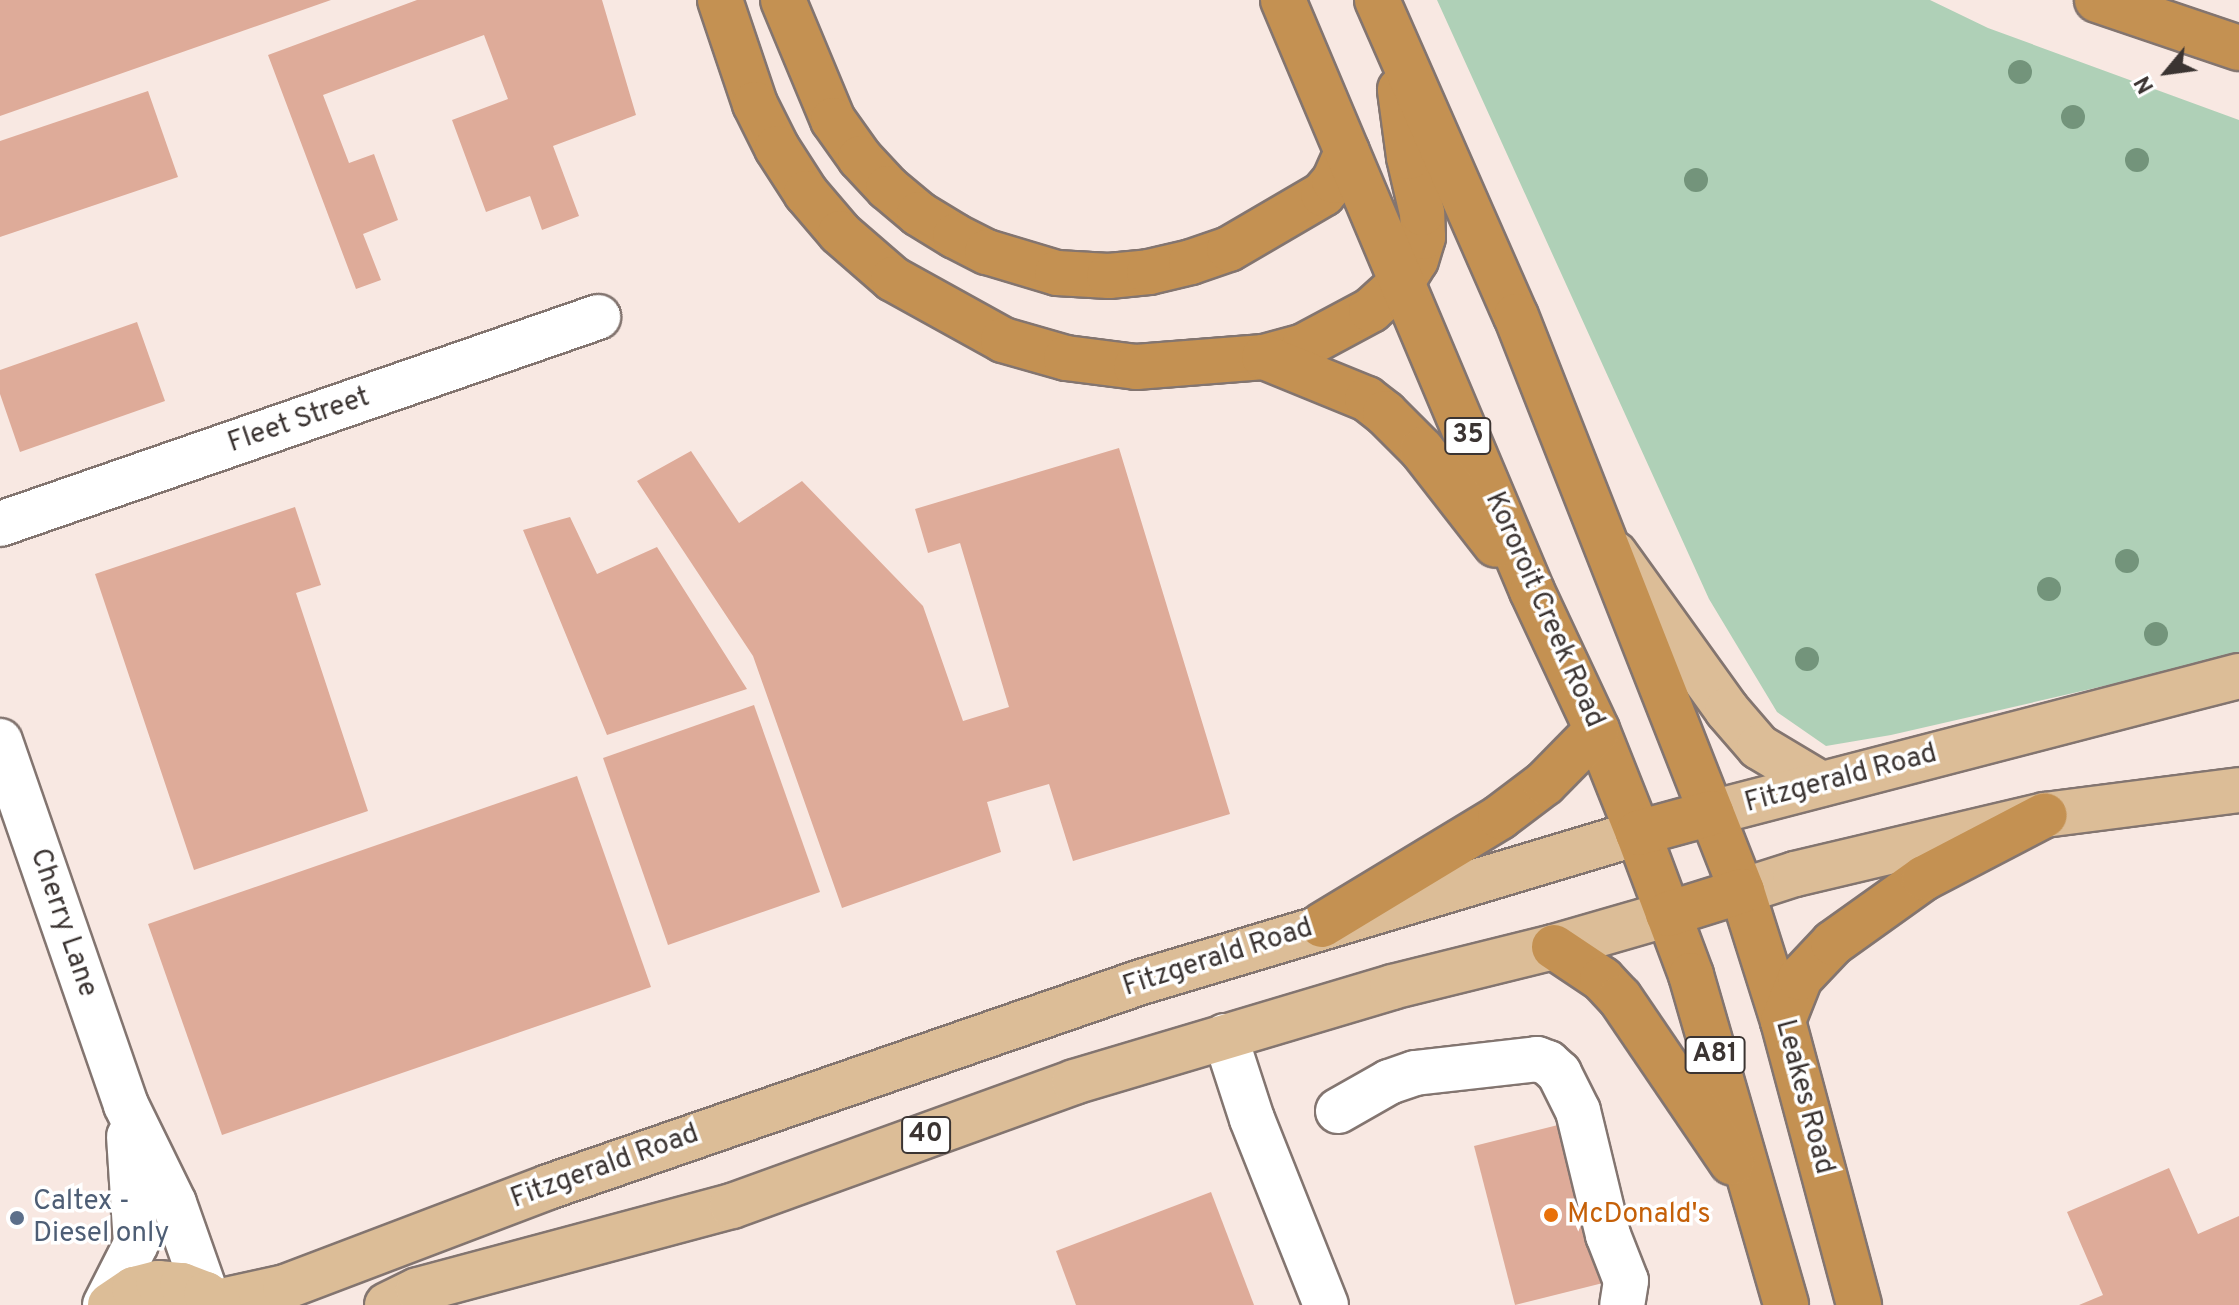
<!DOCTYPE html>
<style>
body{margin:0}
#map{position:relative;width:2239px;height:1305px;overflow:hidden;background:#f8e8e2;font-family:Overpass,sans-serif}
div>[style]{position:absolute}
.green>*{inset:0;background:#afd0b7}
.building>*{inset:0;background:#deab99}
.roads{filter:drop-shadow(2px 0 #837570) drop-shadow(-2px 0 #837570) drop-shadow(0 2px #837570) drop-shadow(0 -2px #837570)}
.minor>*{height:44px;margin:-22px;padding:0 22px;transform-origin:22px;border-radius:22px;background:#fff}
.major>*{height:44px;margin:-22px;padding:0 22px;transform-origin:22px;border-radius:22px;background:#dcbd97}
.highway>*{height:44px;margin:-22px;padding:0 22px;transform-origin:22px;border-radius:22px;background:#c49152}
.trees>*{width:24px;height:24px;margin:-12px;border-radius:50%;background:#73947b}
.dots>*{width:22px;height:22px;translate:-50% -50%;box-sizing:border-box;border:4px solid #fff;border-radius:50%}
span{translate:-50% -50%;white-space:nowrap;text-align:center;line-height:1.15;-webkit-text-stroke:7px #fff;paint-order:stroke}
.shield-label span{padding:2px 6px;background:#fff;border:2px solid;border-radius:6px;-webkit-text-stroke-width:0}
.shield-label{font-size:26px;color:#3b3432;font-weight:700}
.street-label{font-size:28px;color:#3b3432}
.service-label{font-size:28px;color:#4e5e75}
.left{translate:0 -50%;text-align:left}
.food-label{font-size:28px;color:#c56008}
.north{position:absolute;left:2127px;top:32px;width:80px;height:80px;-webkit-text-stroke:6px #fff;paint-order:stroke;rotate:241deg;font-size:22px;font-weight:700;line-height:32px;text-align:center;color:#3b3432}
.north::after{content:'';display:block;margin:auto;width:28px;height:36px;background:#3b3432;clip-path:polygon(50% 0,100% 100%,50% 72%,0 100%)}
</style>
<div id="map">
<div class="green">
<i style="clip-path:polygon(1437px 0,1930px 0,1988px 28px,2239px 120px,2239px 655px,1891px 735px,1826px 746px,1777px 712px,1709px 599px)"></i>
</div>
<div class="building">
<i style="clip-path:polygon(0 0,331px 0,0 116px)"></i>
<i style="clip-path:polygon(417px 0,602px 0,636px 115px,553px 146px,579px 216px,542px 230px,530px 196px,486px 212px,452px 120px,508px 99px,484px 35px,323px 95px,349px 163px,374px 154px,398px 220px,363px 234px,381px 280px,356px 289px,268px 55px)"></i>
<i style="clip-path:polygon(148px 91px,178px 177px,0 237px,0 141px)"></i>
<i style="clip-path:polygon(137px 322px,165px 401px,20px 452px,0 394px,0 370px)"></i>
<i style="clip-path:polygon(1119px 448px,1230px 814px,1073px 861px,1049px 784px,987px 802px,1001px 852px,842px 908px,753px 656px,637px 481px,691px 451px,739px 523px,802px 481px,923px 606px,963px 721px,1009px 707px,960px 543px,928px 553px,915px 509px)"></i>
<i style="clip-path:polygon(295px 507px,321px 585px,296px 593px,368px 811px,194px 870px,95px 574px)"></i>
<i style="clip-path:polygon(570px 517px,597px 574px,657px 547px,747px 689px,607px 735px,523px 530px)"></i>
<i style="clip-path:polygon(754px 705px,820px 892px,668px 945px,603px 758px)"></i>
<i style="clip-path:polygon(577px 776px,651px 987px,222px 1135px,148px 924px)"></i>
<i style="clip-path:polygon(1566px 1123px,1603px 1283px,1515px 1305px,1474px 1146px)"></i>
<i style="clip-path:polygon(2169px 1168px,2198px 1234px,2239px 1216px,2239px 1305px,2079px 1305px,2103px 1295px,2067px 1212px)"></i>
<i style="clip-path:polygon(1211px 1192px,1254px 1305px,1076px 1305px,1056px 1251px)"></i>
</div>
<div class="roads">
<div class="minor">
<i style="left:0;top:524px;width:633px;rotate:-19.09deg"></i>
<i style="left:0;top:741px;width:385px;rotate:70.9deg"></i>
<i style="left:126px;top:1105px;width:109px;rotate:63.9deg"></i>
<i style="left:174px;top:1203px;width:96px;rotate:70.6deg"></i>
<i style="left:1225px;top:1036px;width:87px;rotate:72deg"></i>
<i style="left:1252px;top:1119px;width:200px;rotate:68.3deg"></i>
<i style="left:1338px;top:1111px;width:59px;rotate:-29.6deg"></i>
<i style="left:1389px;top:1082px;width:28px;rotate:-19deg"></i>
<i style="left:1415px;top:1073px;width:123px;rotate:-6.5deg"></i>
<i style="left:1537px;top:1059px;width:12px;rotate:20deg"></i>
<i style="left:1548px;top:1063px;width:15px;rotate:42deg"></i>
<i style="left:1559px;top:1073px;width:42px;rotate:63.4deg"></i>
<i style="left:1578px;top:1111px;width:128px;rotate:76.4deg"></i>
<i style="left:1608px;top:1235px;width:49px;rotate:68.6deg"></i>
<i style="left:1626px;top:1281px;width:24px;rotate:99deg"></i>
<i style="left:105px;top:1305px;width:68px;rotate:-63.1deg"></i>
<i style="left:136px;top:1244px;width:108px;rotate:-93.7deg"></i>
</div>
<div class="major">
<i style="left:1615px;top:554px;width:192px;rotate:54.3deg"></i>
<i style="left:1727px;top:710px;width:49px;rotate:49.1deg"></i>
<i style="left:1759px;top:747px;width:72px;rotate:30.8deg"></i>
<i style="left:1711px;top:813px;width:545px;rotate:-14.55deg"></i>
<i style="left:1742px;top:891px;width:56px;rotate:-17.8deg"></i>
<i style="left:1795px;top:874px;width:257px;rotate:-13.3deg"></i>
<i style="left:2045px;top:815px;width:196px;rotate:-7.3deg"></i>
<i style="left:217px;top:1302px;width:70px;rotate:-12.4deg"></i>
<i style="left:285px;top:1287px;width:281px;rotate:-20.8deg"></i>
<i style="left:548px;top:1187px;width:627px;rotate:-19.07deg"></i>
<i style="left:1141px;top:982px;width:519px;rotate:-16.69deg"></i>
<i style="left:110px;top:1305px;width:29px;rotate:-34deg"></i>
<i style="left:134px;top:1289px;width:25px;rotate:-14deg"></i>
<i style="left:158px;top:1283px;width:24px;rotate:5deg"></i>
<i style="left:182px;top:1285px;width:26px;rotate:21deg"></i>
<i style="left:206px;top:1294px;width:17px;rotate:40deg"></i>
<i style="left:387px;top:1305px;width:34px;rotate:-26deg"></i>
<i style="left:418px;top:1290px;width:325px;rotate:-15deg"></i>
<i style="left:732px;top:1206px;width:364px;rotate:-19.9deg"></i>
<i style="left:1074px;top:1082px;width:332px;rotate:-16.6deg"></i>
<i style="left:1392px;top:987px;width:167px;rotate:-13.9deg"></i>
<i style="left:1554px;top:947px;width:119px;rotate:-16.1deg"></i>
</div>
<div class="highway">
<i style="left:720px;top:0;width:110px;rotate:71.4deg"></i>
<i style="left:755px;top:104px;width:49px;rotate:63.4deg"></i>
<i style="left:777px;top:148px;width:54px;rotate:57.2deg"></i>
<i style="left:806px;top:193px;width:52px;rotate:49.6deg"></i>
<i style="left:840px;top:233px;width:70px;rotate:41deg"></i>
<i style="left:893px;top:279px;width:126px;rotate:29deg"></i>
<i style="left:1003px;top:340px;width:66px;rotate:15.9deg"></i>
<i style="left:1066px;top:358px;width:71px;rotate:7.3deg"></i>
<i style="left:1136px;top:367px;width:128px;rotate:-4.5deg"></i>
<i style="left:1264px;top:357px;width:41px;rotate:-15.4deg"></i>
<i style="left:1304px;top:346px;width:76px;rotate:-28.2deg"></i>
<i style="left:1371px;top:310px;width:42px;rotate:-42.1deg"></i>
<i style="left:1402px;top:282px;width:26px;rotate:-58deg"></i>
<i style="left:1416px;top:260px;width:24px;rotate:-73deg"></i>
<i style="left:1423px;top:237px;width:24px;rotate:-92deg"></i>
<i style="left:1422px;top:213px;width:57px;rotate:-103.1deg"></i>
<i style="left:1409px;top:157px;width:68px;rotate:-97.7deg"></i>
<i style="left:783px;top:0;width:130px;rotate:67.4deg"></i>
<i style="left:833px;top:120px;width:47px;rotate:54.6deg"></i>
<i style="left:860px;top:158px;width:41px;rotate:47deg"></i>
<i style="left:888px;top:188px;width:40px;rotate:40deg"></i>
<i style="left:919px;top:214px;width:42px;rotate:31.4deg"></i>
<i style="left:955px;top:236px;width:36px;rotate:27deg"></i>
<i style="left:987px;top:252px;width:73px;rotate:16.7deg"></i>
<i style="left:1057px;top:273px;width:52px;rotate:3.3deg"></i>
<i style="left:1109px;top:276px;width:40px;rotate:-5.7deg"></i>
<i style="left:1149px;top:272px;width:43px;rotate:-13.4deg"></i>
<i style="left:1191px;top:262px;width:40px;rotate:-18.9deg"></i>
<i style="left:1229px;top:249px;width:109px;rotate:-30.3deg"></i>
<i style="left:1323px;top:194px;width:17px;rotate:-50deg"></i>
<i style="left:1334px;top:181px;width:32px;rotate:-66deg"></i>
<i style="left:1283px;top:0;width:641px;rotate:67.15deg"></i>
<i style="left:1532px;top:591px;width:153px;rotate:64.9deg"></i>
<i style="left:1597px;top:730px;width:111px;rotate:68.3deg"></i>
<i style="left:1638px;top:833px;width:152px;rotate:69.5deg"></i>
<i style="left:1691px;top:975px;width:343px;rotate:73.9deg"></i>
<i style="left:1377px;top:0;width:345px;rotate:66.3deg"></i>
<i style="left:1516px;top:316px;width:618px;rotate:68.54deg"></i>
<i style="left:1742px;top:891px;width:136px;rotate:72.5deg"></i>
<i style="left:1783px;top:1021px;width:294px;rotate:75deg"></i>
<i style="left:2097px;top:0;width:150px;rotate:18.7deg"></i>
<i style="left:1264px;top:357px;width:111px;rotate:22.2deg"></i>
<i style="left:1367px;top:399px;width:23px;rotate:38deg"></i>
<i style="left:1385px;top:413px;width:52px;rotate:45deg"></i>
<i style="left:1422px;top:450px;width:120px;rotate:52.1deg"></i>
<i style="left:1638px;top:833px;width:76px;rotate:-15.3deg"></i>
<i style="left:1668px;top:914px;width:77px;rotate:-17.3deg"></i>
<i style="left:1322px;top:925px;width:208px;rotate:-31.2deg"></i>
<i style="left:1500px;top:817px;width:56px;rotate:-37.1deg"></i>
<i style="left:1545px;top:783px;width:74px;rotate:-45.5deg"></i>
<i style="left:1554px;top:947px;width:58px;rotate:33.7deg"></i>
<i style="left:1602px;top:979px;width:26px;rotate:47deg"></i>
<i style="left:1620px;top:998px;width:199px;rotate:55.8deg"></i>
<i style="left:1783px;top:1021px;width:46px;rotate:-68.4deg"></i>
<i style="left:1800px;top:978px;width:48px;rotate:-46.7deg"></i>
<i style="left:1833px;top:943px;width:112px;rotate:-35.5deg"></i>
<i style="left:1924px;top:878px;width:136px;rotate:-27.5deg"></i>
</div>
</div>
<div class="trees">
<i style="left:2020px;top:72px"></i>
<i style="left:2073px;top:117px"></i>
<i style="left:2137px;top:160px"></i>
<i style="left:1696px;top:180px"></i>
<i style="left:2127px;top:561px"></i>
<i style="left:2049px;top:589px"></i>
<i style="left:2156px;top:634px"></i>
<i style="left:1807px;top:659px"></i>
</div>
<div class="dots">
<i style="left:1551px;top:1215px;background:#e8710a"></i>
<i style="left:17px;top:1218px;background:#5c6f8a"></i>
</div>
<div class="shield-label">
<span style="left:1468px;top:436px">35</span>
<span style="left:1715px;top:1055px">A81</span>
<span style="left:926px;top:1135px">40</span>
</div>
<div class="street-label">
<span style="left:299px;top:421px;rotate:-19deg">Fleet Street</span>
<span style="left:1544px;top:610px;rotate:66deg">Kororoit Creek Road</span>
<span style="left:1841px;top:779px;rotate:-15deg">Fitzgerald Road</span>
<span style="left:63px;top:923px;rotate:71deg">Cherry Lane</span>
<span style="left:1218px;top:958px;rotate:-18deg">Fitzgerald Road</span>
<span style="left:1804px;top:1097px;rotate:75deg">Leakes Road</span>
<span style="left:605px;top:1167px;rotate:-20deg">Fitzgerald Road</span>
</div>
<div class="service-label">
<span class="left" style="left:33px;top:1218px">Caltex -<br>Diesel only</span>
</div>
<div class="food-label">
<span class="left" style="left:1567px;top:1215px">McDonald's</span>
</div>
<div class="north">N</div>
</div>
